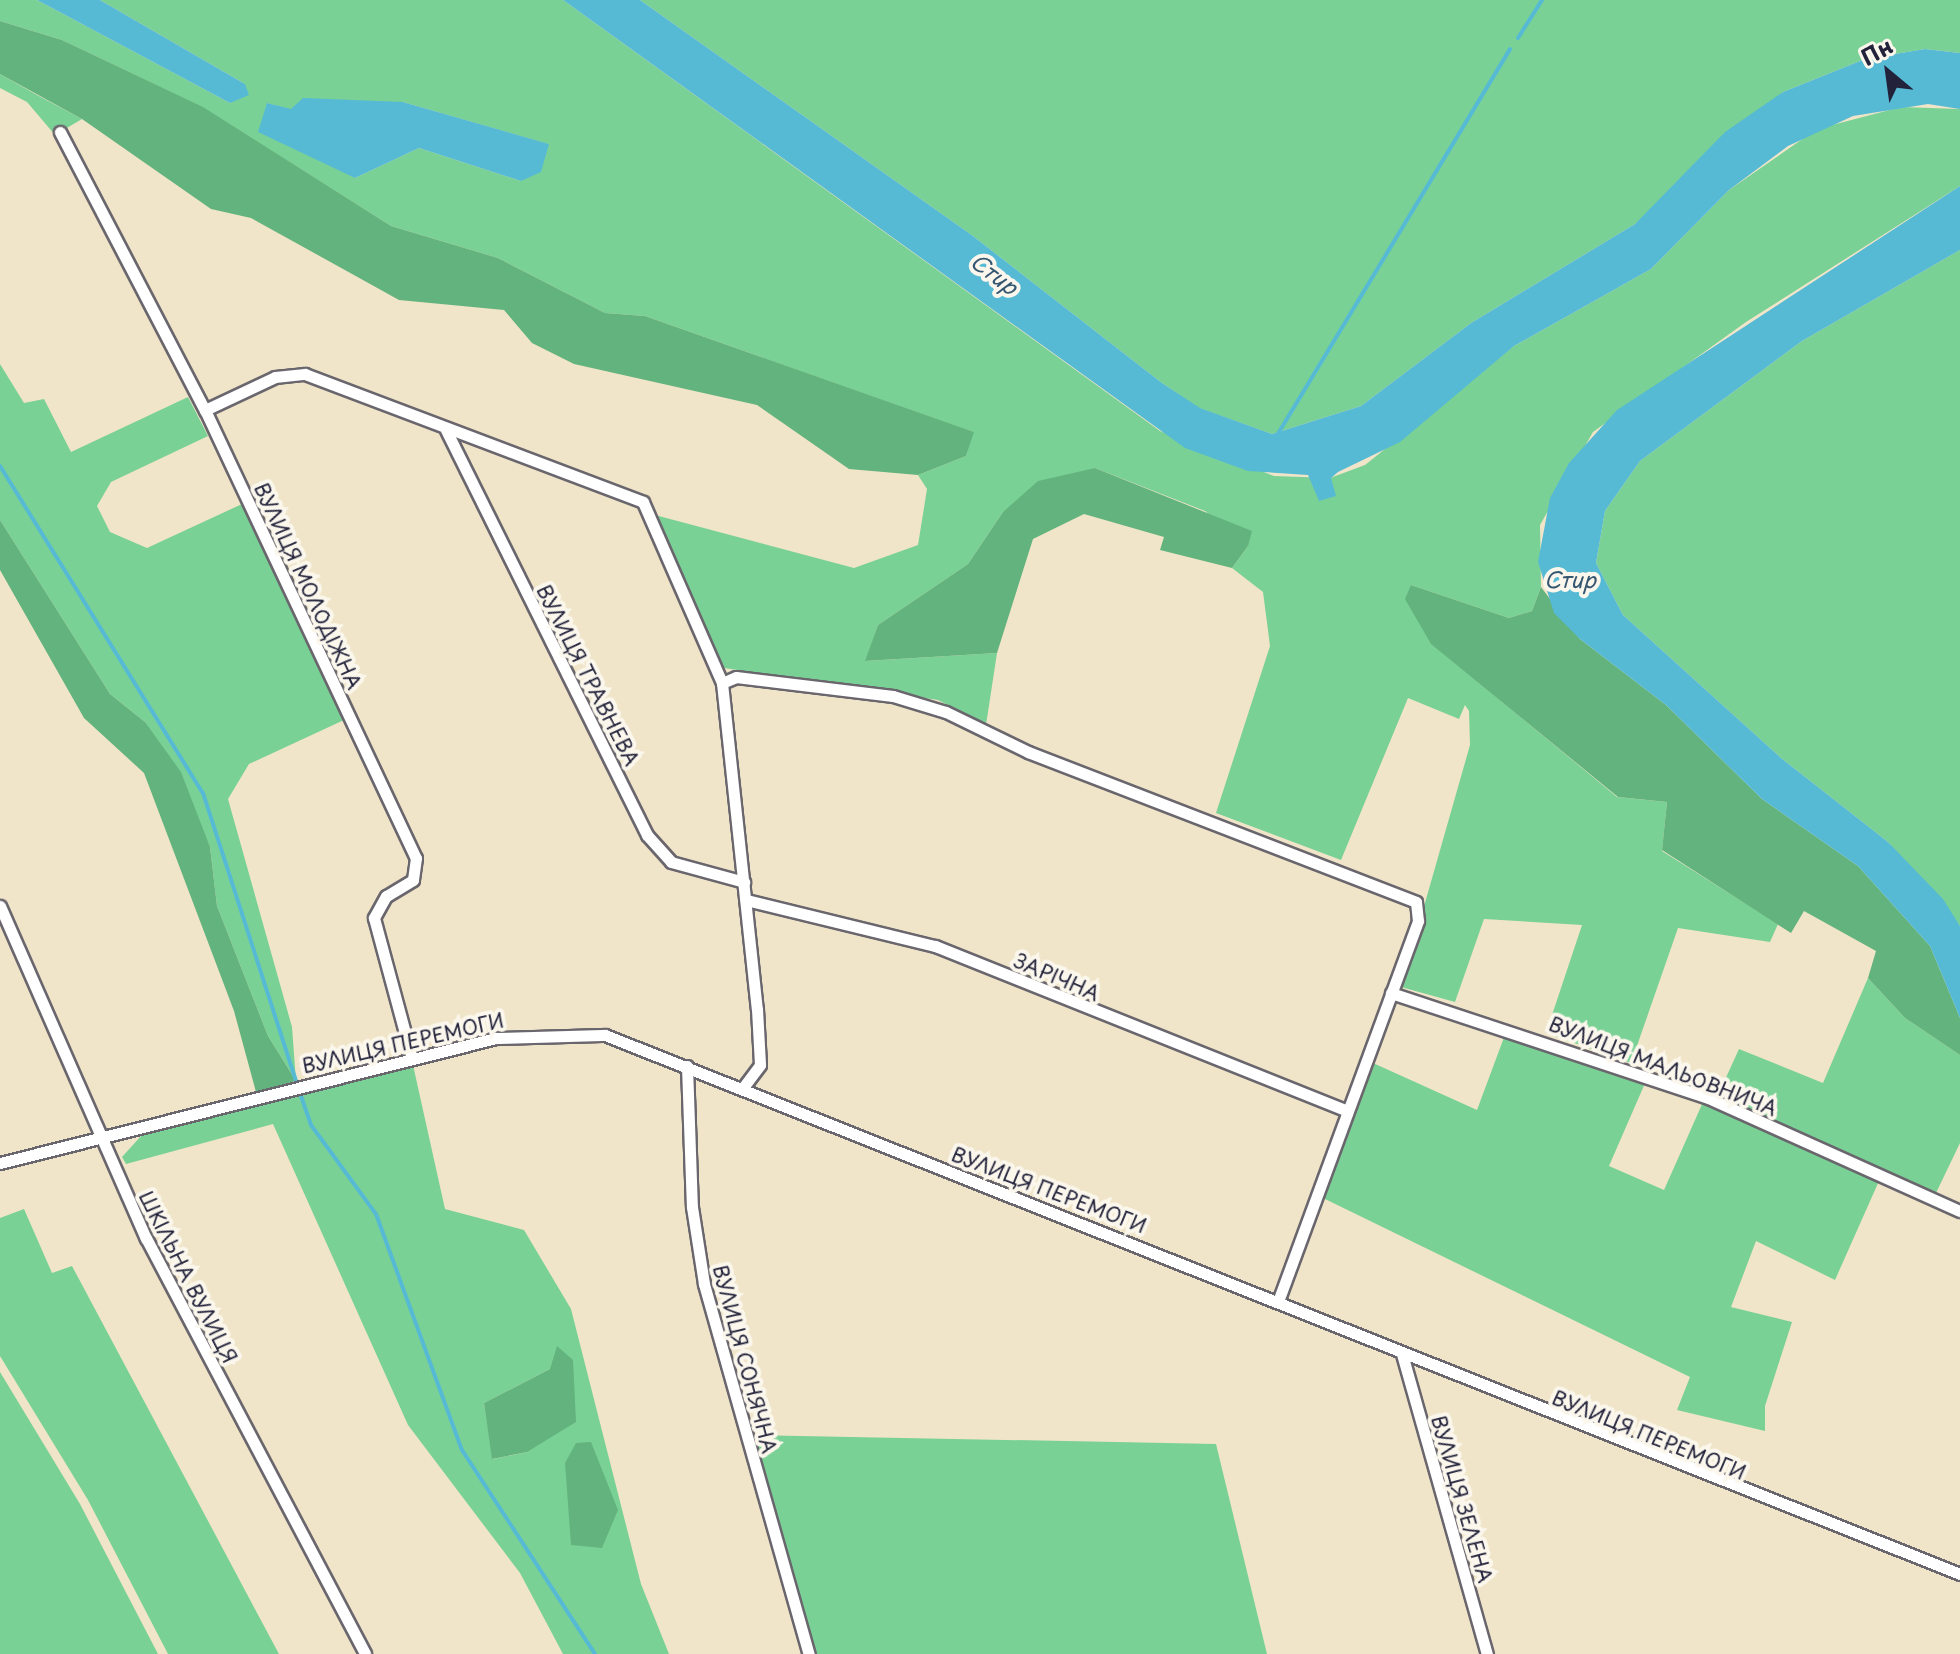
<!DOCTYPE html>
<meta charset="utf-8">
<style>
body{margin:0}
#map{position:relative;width:1960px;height:1654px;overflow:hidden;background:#f0e5c9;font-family:"Playpen Sans",sans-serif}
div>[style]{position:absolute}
.green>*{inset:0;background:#7ad195}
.forest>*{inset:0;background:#63b37e}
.water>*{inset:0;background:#57bad5}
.stream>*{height:4px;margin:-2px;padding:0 2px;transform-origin:2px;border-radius:2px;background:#57bad5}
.roads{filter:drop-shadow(2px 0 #6a666d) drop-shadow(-2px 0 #6a666d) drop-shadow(0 2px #6a666d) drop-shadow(0 -2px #6a666d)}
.street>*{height:11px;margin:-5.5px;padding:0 5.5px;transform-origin:5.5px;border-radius:5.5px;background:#fff}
span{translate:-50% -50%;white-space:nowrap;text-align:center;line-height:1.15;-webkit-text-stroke:8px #fbf7ec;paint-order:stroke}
.street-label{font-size:20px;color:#22223b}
.water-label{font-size:22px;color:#355771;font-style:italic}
.north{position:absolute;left:1848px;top:32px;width:80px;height:80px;-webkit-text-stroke:6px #fbf7ec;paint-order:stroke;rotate:331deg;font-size:22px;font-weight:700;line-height:32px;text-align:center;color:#22223b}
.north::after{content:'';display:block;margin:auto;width:28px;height:36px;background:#22223b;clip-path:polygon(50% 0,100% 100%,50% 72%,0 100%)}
</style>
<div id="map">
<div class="green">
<i style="clip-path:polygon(evenodd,0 0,37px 0,230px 103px,245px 84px,100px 0,563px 0,1160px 431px,1274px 476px,1330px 478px,1365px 465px,1514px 346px,1651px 269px,1729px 190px,1817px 129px,1901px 107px,1960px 109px,1960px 186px,1746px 322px,1593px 432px,1540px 525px,1541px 587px,1532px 611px,1509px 618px,1411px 585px,1432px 644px,1617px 797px,1667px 802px,1662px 851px,1778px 924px,1770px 942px,1678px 928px,1631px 1063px,1546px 1033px,1582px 925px,1484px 919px,1455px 1002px,1401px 987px,1470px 745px,1469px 711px,1465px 705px,1459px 719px,1408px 698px,1341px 860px,1216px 813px,1270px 646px,1263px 592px,1232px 568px,1248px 546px,1205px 511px,1095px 468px,1003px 512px,968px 564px,878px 625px,866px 661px,997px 653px,986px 725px,938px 700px,724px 668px,655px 515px,854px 568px,918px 545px,927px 489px,918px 475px,966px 456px,973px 432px,645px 316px,605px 313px,498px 258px,391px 226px,202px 107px,62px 40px,0 21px,0 0,403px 102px,548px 144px,549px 144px,521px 181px,419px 148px,355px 178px,267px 103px,291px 110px,403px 102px)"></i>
<i style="clip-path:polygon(640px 0,1960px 0,1960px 53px,1925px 49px,1865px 59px,1783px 92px,1635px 224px,1471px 323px,1361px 406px,1272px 434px,1199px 408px,1162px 383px,973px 236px)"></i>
<i style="clip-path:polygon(0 74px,37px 95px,82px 119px,55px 135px,27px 102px,0 88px)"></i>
<i style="clip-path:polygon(1960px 250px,1960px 926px,1888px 842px,1781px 758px,1623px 615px,1596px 563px,1605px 511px,1640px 461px,1802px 341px)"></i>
<i style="clip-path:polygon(0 364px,24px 403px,44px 399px,71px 452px,188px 397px,208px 436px,111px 482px,97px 506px,110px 532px,147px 548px,242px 504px,344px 720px,249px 764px,228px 799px,292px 1027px,296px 1081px,268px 1036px,217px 906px,210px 847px,145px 722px,110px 694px,0 520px)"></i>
<i style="clip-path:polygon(1868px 978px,1905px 1018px,1960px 1055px,1960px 1143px,1936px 1193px,1718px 1095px,1739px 1049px,1823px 1083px)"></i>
<i style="clip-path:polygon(1506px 1032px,1646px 1081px,1609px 1166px,1664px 1190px,1703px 1102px,1879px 1181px,1835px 1280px,1756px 1241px,1731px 1307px,1792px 1322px,1765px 1406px,1765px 1431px,1677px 1410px,1690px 1377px,1323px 1198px,1373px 1063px,1477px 1110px)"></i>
<i style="clip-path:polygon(evenodd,413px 1065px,445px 1209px,524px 1230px,571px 1309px,641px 1584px,669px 1654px,563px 1654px,520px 1573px,408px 1425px,273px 1124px,126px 1164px,122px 1157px,142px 1135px,413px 1065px,556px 1347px,527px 1452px,493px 1459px,484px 1403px,550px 1369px,556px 1347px)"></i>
<i style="clip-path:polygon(24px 1209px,52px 1273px,72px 1266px,279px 1654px,168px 1654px,88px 1500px,0 1356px,0 1218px)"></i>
<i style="clip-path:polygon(0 1372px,80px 1504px,158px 1654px,0 1654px)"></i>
<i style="clip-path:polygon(752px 1435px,1216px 1444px,1267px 1654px,815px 1654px)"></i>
</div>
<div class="forest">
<i style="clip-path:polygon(0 21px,62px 40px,203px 107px,391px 226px,498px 258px,605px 313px,645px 316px,974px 432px,966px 456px,918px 475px,849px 469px,757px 405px,574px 364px,532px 343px,504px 310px,399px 300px,251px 218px,211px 209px,82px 119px,0 74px)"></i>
<i style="clip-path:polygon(1095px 468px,1252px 531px,1248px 546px,1232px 568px,1160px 550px,1164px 537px,1084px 514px,1033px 539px,997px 653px,865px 661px,878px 625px,968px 564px,1003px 512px,1038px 481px)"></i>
<i style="clip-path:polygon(0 520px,110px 694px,145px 722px,181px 772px,210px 847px,217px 906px,268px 1036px,296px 1081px,256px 1092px,234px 1011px,144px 773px,84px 718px,0 570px)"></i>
<i style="clip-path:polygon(1411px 585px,1509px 618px,1532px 611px,1541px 587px,1580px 639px,1666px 705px,1762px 799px,1858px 866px,1930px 946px,1960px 1018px,1960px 1055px,1905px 1018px,1868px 978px,1876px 951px,1804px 911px,1791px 933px,1662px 850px,1667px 802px,1618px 797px,1431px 644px,1405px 599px)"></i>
<i style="clip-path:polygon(557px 1346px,573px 1360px,576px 1422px,527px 1452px,492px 1459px,484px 1403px,550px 1369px)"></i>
<i style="clip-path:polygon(591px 1442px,618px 1510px,602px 1548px,571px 1545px,565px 1463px,576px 1443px)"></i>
</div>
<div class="water">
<i style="clip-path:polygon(37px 0,100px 0,245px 84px,249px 95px,230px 103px)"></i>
<i style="clip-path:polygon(563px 0,640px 0,973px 236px,1162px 383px,1200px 408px,1272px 434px,1361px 406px,1471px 323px,1635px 224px,1725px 132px,1783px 92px,1865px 59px,1925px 49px,1960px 53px,1960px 109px,1928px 104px,1853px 116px,1788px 146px,1729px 190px,1651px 269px,1514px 346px,1400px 442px,1338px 472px,1331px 478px,1336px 496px,1319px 501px,1308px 475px,1248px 471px,1185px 448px)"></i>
<i style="clip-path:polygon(303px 98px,403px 102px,549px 144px,541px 172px,521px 181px,419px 148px,355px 178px,258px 132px,267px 103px,291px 109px)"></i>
<i style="clip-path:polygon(1960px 186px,1960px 250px,1802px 341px,1640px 461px,1605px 511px,1596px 563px,1623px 615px,1781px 758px,1888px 842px,1943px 899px,1960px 926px,1960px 1018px,1930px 946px,1858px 866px,1762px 799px,1666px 705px,1580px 639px,1554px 613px,1538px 562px,1550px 498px,1569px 463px,1617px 410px)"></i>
</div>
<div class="stream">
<i style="left:1518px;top:38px;width:45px;rotate:-57.7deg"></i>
<i style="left:1276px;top:437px;width:453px;rotate:-58.9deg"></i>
<i style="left:0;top:466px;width:385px;rotate:58.2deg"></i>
<i style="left:203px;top:793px;width:303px;rotate:72.1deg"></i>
<i style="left:300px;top:1093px;width:34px;rotate:71deg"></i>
<i style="left:311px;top:1125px;width:110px;rotate:53.9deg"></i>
<i style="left:376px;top:1214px;width:251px;rotate:70deg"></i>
<i style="left:462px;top:1450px;width:244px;rotate:56.9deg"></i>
</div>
<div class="roads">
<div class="street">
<i style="left:60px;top:132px;width:314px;rotate:62.5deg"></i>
<i style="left:205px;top:410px;width:495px;rotate:64.8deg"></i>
<i style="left:416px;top:858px;width:22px;rotate:98deg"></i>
<i style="left:413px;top:880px;width:31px;rotate:149deg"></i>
<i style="left:386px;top:896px;width:25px;rotate:119deg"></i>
<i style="left:374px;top:918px;width:146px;rotate:74.9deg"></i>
<i style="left:205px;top:410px;width:77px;rotate:-25.2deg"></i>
<i style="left:275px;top:377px;width:30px;rotate:-6deg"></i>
<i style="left:305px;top:374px;width:361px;rotate:20.7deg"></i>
<i style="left:643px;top:502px;width:197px;rotate:66.4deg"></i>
<i style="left:722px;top:683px;width:328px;rotate:83.9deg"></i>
<i style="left:757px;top:1009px;width:56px;rotate:86.9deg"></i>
<i style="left:760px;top:1065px;width:30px;rotate:127deg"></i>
<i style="left:446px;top:430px;width:452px;rotate:63.6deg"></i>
<i style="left:647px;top:835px;width:36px;rotate:48deg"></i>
<i style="left:671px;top:862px;width:76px;rotate:15.3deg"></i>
<i style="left:722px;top:683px;width:15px;rotate:-23deg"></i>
<i style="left:736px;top:677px;width:158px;rotate:6.9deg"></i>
<i style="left:893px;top:696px;width:55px;rotate:16.8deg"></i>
<i style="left:946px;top:712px;width:91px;rotate:26deg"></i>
<i style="left:1028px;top:752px;width:416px;rotate:21.1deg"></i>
<i style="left:1416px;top:902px;width:19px;rotate:84deg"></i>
<i style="left:1418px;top:921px;width:403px;rotate:110.2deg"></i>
<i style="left:746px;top:900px;width:195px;rotate:13.7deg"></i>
<i style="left:935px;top:946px;width:444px;rotate:21.8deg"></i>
<i style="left:0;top:906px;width:363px;rotate:66.3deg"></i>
<i style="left:146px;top:1238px;width:470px;rotate:62.2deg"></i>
<i style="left:1391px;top:993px;width:332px;rotate:18.3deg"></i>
<i style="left:1706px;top:1097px;width:278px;rotate:24.2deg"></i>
<i style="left:687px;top:1066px;width:141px;rotate:88deg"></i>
<i style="left:692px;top:1207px;width:78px;rotate:81.1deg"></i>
<i style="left:704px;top:1284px;width:385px;rotate:74.2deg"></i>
<i style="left:0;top:1163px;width:512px;rotate:-14.14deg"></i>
<i style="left:496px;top:1038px;width:109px;rotate:-1.6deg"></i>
<i style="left:605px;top:1035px;width:1458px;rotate:21.69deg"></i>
<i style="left:1402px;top:1354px;width:312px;rotate:74.2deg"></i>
</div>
</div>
<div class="street-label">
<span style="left:308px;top:586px;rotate:65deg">ВУЛИЦЯ МОЛОДІЖНА</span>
<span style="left:588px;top:675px;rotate:63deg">ВУЛИЦЯ ТРАВНЕВА</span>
<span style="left:1057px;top:977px;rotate:23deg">ЗАРІЧНА</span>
<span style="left:403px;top:1043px;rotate:-13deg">ВУЛИЦЯ ПЕРЕМОГИ</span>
<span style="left:1663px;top:1066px;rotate:21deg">ВУЛИЦЯ МАЛЬОВНИЧА</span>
<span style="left:1049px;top:1190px;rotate:21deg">ВУЛИЦЯ ПЕРЕМОГИ</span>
<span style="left:188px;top:1277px;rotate:63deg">ШКІЛЬНА ВУЛИЦЯ</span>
<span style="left:745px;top:1359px;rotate:75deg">ВУЛИЦЯ СОНЯЧНА</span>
<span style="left:1649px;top:1435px;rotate:22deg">ВУЛИЦЯ ПЕРЕМОГИ</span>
<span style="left:1462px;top:1499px;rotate:74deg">ВУЛИЦЯ ЗЕЛЕНА</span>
</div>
<div class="water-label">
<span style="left:995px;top:273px;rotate:37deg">Стир</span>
<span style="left:1570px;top:579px">Стир</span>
</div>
<div class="north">Пн</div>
</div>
